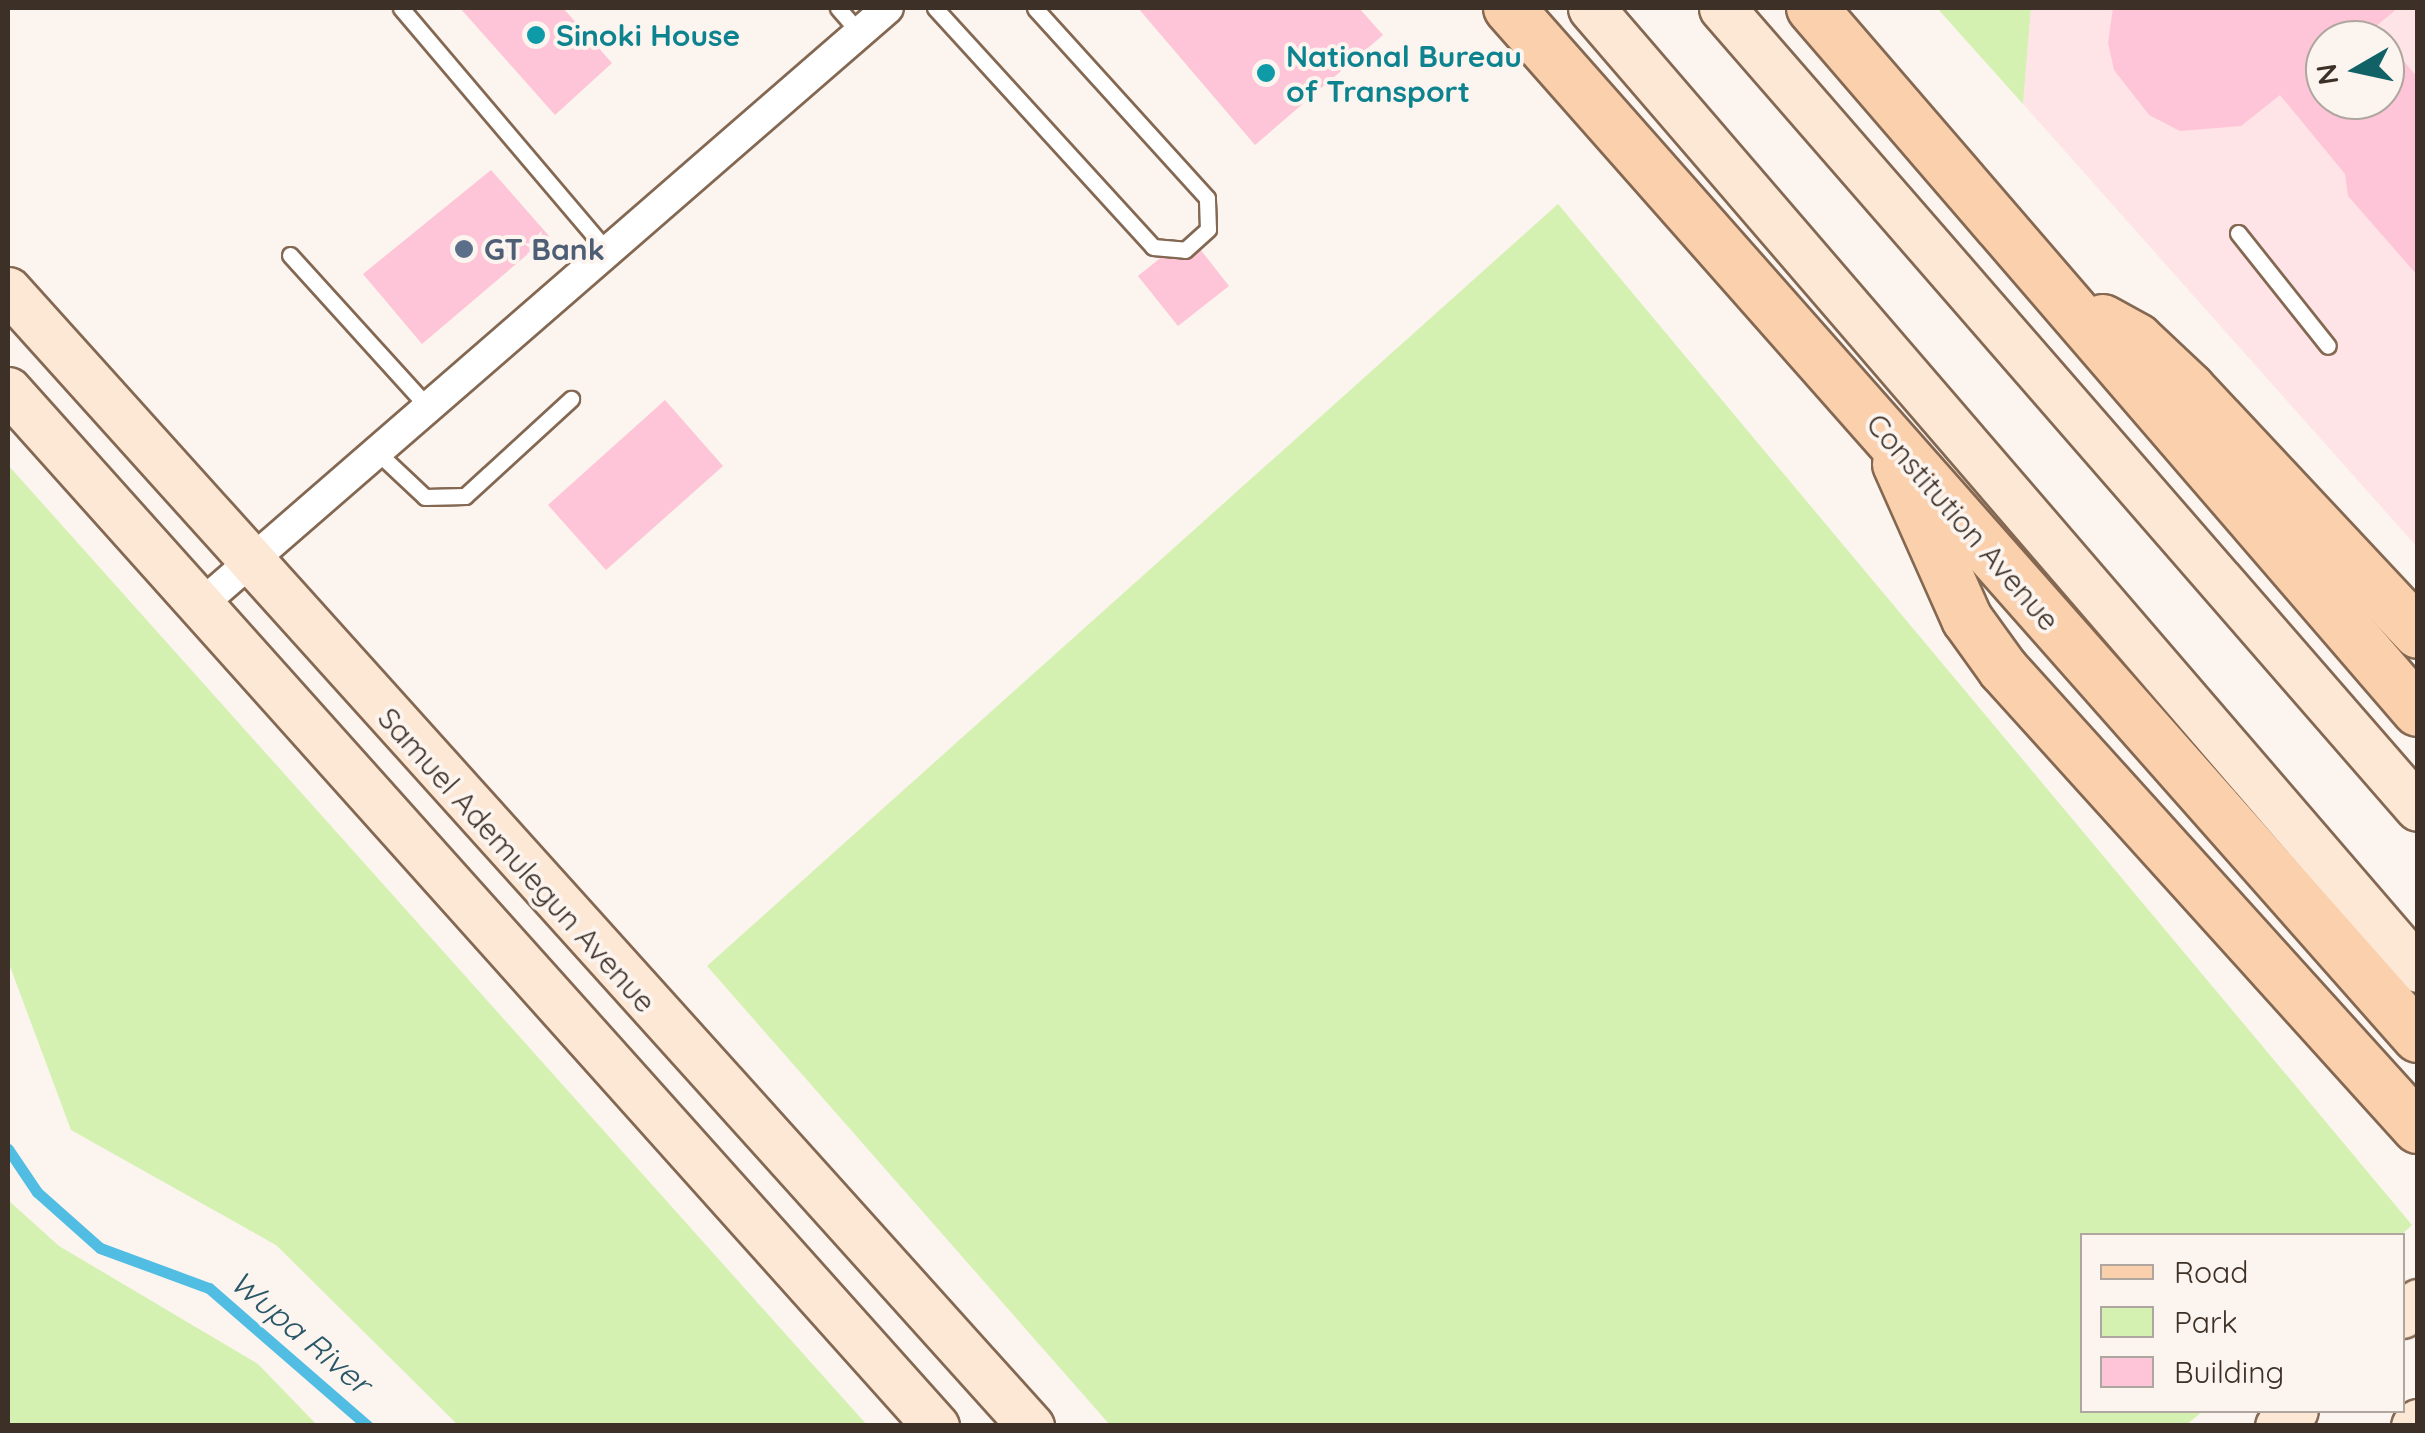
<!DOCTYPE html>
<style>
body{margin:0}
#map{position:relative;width:2425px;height:1433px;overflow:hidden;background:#fbf4ef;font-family:Quicksand,sans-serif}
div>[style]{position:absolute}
.commercial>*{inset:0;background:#ffe4e7}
.green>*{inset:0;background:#d5f1b2}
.stream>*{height:11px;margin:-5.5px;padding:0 5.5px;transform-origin:5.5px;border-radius:5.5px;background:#51bde3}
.building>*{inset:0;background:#fdc5d7}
.roads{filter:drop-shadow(2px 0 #846852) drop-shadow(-2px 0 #846852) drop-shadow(0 2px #846852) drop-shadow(0 -2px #846852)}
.service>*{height:15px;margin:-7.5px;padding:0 7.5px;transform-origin:7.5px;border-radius:7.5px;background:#fff}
.minor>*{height:30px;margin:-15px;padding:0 15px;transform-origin:15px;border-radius:15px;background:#fff}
.secondary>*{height:45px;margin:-22.5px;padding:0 22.5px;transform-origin:22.5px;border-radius:22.5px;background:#fde8d6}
.primary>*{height:50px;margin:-25px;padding:0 25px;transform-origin:25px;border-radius:25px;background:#fbd0ad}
.dots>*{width:28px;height:28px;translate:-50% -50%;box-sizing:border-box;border:5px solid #fbf4ef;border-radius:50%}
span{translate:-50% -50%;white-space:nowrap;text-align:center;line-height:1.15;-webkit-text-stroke:8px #fbf4ef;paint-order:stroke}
.culture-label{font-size:30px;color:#0d838f;font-weight:700}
.left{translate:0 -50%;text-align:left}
.service-label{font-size:30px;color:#4e5e75;font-weight:700}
.street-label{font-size:30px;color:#3d3027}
.water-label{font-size:32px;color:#295767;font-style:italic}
.frame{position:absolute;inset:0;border:10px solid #3d3027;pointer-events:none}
.legend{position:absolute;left:2080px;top:1233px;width:325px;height:180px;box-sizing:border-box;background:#fbf4ef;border:2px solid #afa69f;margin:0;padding:12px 18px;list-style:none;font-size:30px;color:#3d3027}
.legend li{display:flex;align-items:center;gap:20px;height:50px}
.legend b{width:50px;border:2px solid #afa69f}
.north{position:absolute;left:2305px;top:20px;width:100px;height:100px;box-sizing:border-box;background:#fbf4ef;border:2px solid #afa69f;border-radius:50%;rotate:261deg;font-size:28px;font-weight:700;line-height:40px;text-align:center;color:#3d3027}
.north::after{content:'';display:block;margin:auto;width:35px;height:45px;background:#116266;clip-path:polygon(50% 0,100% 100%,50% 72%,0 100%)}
</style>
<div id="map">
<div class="commercial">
<i style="clip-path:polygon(evenodd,2031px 8px,2417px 8px,2417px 547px,2023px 104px,2031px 8px,2325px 40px,2385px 40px,2385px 100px,2325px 100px,2325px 40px)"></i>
</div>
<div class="green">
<i style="clip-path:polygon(1937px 8px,2031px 8px,2023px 104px)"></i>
<i style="clip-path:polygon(1558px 204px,2412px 1225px,2400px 1236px,2082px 1236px,2082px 1410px,2203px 1411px,2186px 1425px,1110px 1425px,707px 966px)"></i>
<i style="clip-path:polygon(8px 465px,867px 1425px,458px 1425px,276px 1245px,71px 1130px,8px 961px)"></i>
<i style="clip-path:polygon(8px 1200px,59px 1246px,258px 1364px,317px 1425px,8px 1425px)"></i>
</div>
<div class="stream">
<i style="left:8px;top:1149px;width:52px;rotate:56deg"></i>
<i style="left:37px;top:1192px;width:84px;rotate:41.6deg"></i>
<i style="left:100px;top:1248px;width:116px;rotate:20.2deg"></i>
<i style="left:209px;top:1288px;width:211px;rotate:41deg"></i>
</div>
<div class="building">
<i style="clip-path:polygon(460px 8px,563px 8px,612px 63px,555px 115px)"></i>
<i style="clip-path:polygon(1138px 8px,1359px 8px,1383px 35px,1255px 145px)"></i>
<i style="clip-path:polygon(evenodd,2113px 8px,2398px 8px,2375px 27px,2418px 78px,2418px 276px,2348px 196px,2345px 174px,2280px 95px,2241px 126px,2180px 131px,2149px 115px,2114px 70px,2108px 43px,2113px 8px,2325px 40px,2385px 40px,2385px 100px,2325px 100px,2325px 40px)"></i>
<i style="clip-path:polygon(491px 170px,549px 236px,422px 344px,363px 274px)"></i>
<i style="clip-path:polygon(1189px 235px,1229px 286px,1178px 326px,1138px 276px)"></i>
<i style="clip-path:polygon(665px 400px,723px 466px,606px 570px,548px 505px)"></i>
</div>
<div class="roads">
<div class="service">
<i style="left:401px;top:8px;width:319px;rotate:49.7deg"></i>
<i style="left:838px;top:8px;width:32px;rotate:49deg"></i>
<i style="left:935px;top:8px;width:323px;rotate:47.6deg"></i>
<i style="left:1153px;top:247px;width:32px;rotate:5deg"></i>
<i style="left:1185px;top:250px;width:31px;rotate:-42deg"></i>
<i style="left:1208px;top:229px;width:31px;rotate:-92deg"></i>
<i style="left:1207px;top:198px;width:256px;rotate:-132.2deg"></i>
<i style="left:2238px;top:233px;width:144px;rotate:51.5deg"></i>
<i style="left:290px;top:255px;width:204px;rotate:47.8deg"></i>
<i style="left:376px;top:451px;width:67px;rotate:43.2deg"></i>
<i style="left:425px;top:497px;width:40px;rotate:-1.4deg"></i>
<i style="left:465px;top:496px;width:144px;rotate:-42.5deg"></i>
</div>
<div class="minor">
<i style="left:197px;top:608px;width:915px;rotate:-40.97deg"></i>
</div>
<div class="secondary">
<i style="left:1591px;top:8px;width:1268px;rotate:49.29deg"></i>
<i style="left:1722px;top:8px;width:1060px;rotate:48.98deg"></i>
<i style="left:8px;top:290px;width:1529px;rotate:48deg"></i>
<i style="left:8px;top:390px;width:1391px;rotate:48.15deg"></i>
<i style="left:2402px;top:1315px;width:21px;rotate:-39deg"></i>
<i style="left:2278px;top:1426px;width:23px;rotate:-43deg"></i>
<i style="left:2414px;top:1426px;width:6px;rotate:-45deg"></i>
</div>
<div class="primary">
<i style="left:1509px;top:8px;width:1373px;rotate:48.54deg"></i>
<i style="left:1812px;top:8px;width:928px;rotate:49.24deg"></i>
<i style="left:2103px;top:320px;width:39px;rotate:29deg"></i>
<i style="left:2137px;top:339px;width:73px;rotate:43.3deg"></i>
<i style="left:2190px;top:389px;width:334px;rotate:46.9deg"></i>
<i style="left:1898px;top:464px;width:170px;rotate:66deg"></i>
<i style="left:1967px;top:619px;width:62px;rotate:54.2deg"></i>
<i style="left:2003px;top:669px;width:619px;rotate:47.88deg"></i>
</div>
</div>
<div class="dots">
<i style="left:536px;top:35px;background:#0f9aa8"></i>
<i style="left:1266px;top:73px;background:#0f9aa8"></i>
<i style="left:464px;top:249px;background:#5c6f8a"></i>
</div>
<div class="culture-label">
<span class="left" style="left:556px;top:35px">Sinoki House</span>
<span class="left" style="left:1286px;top:73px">National Bureau<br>of Transport</span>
</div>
<div class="service-label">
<span class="left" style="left:484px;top:249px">GT Bank</span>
</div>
<div class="street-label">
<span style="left:1963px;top:522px;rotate:49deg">Constitution Avenue</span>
<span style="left:517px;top:860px;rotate:48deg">Samuel Ademulegun Avenue</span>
</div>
<div class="water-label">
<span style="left:301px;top:1332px;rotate:40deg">Wupa River</span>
</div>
<div class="frame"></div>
<ul class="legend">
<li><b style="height:12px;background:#fbd0ad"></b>Road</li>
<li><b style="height:28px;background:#d5f1b2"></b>Park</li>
<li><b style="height:28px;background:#fdc5d7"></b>Building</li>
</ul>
<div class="north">N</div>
</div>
